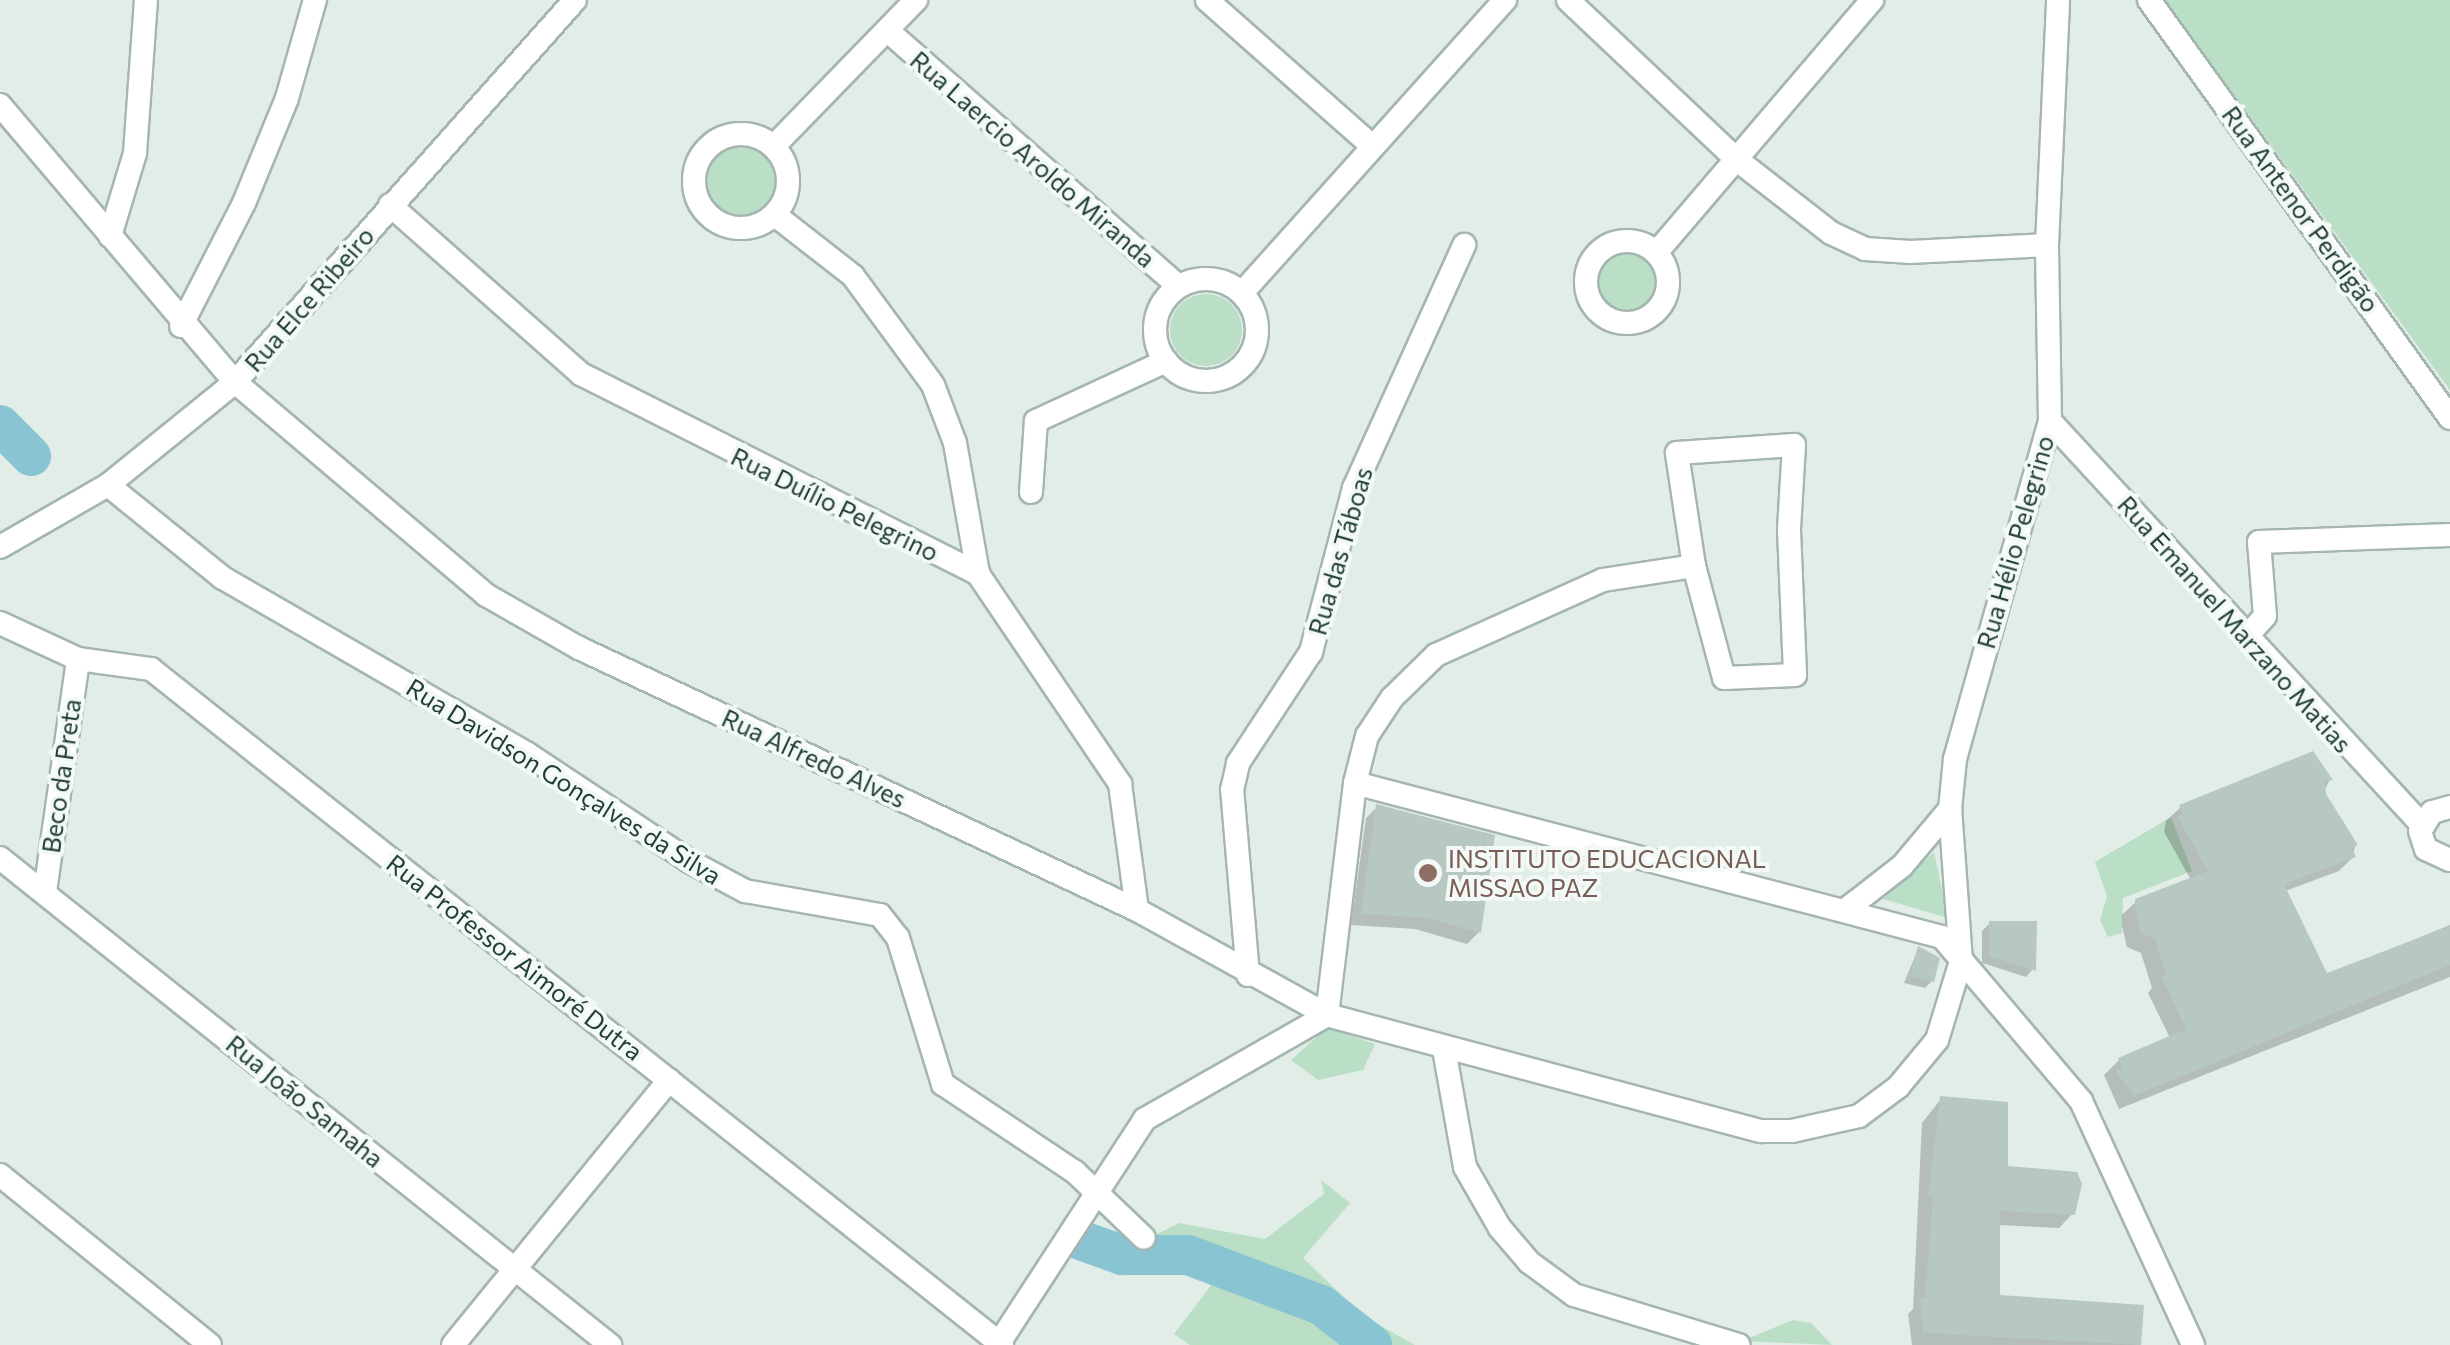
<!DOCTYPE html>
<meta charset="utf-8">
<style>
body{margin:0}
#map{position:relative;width:2450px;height:1345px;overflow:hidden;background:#e2ede8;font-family:Commissioner,sans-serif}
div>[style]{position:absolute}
.green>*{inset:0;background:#bbdec6}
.round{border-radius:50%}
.shadow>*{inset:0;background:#0003}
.river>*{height:40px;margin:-20px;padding:0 20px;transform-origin:20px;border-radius:20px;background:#89c4d3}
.building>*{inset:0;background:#b7c8c2}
.roads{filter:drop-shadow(2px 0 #a5b5b0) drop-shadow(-2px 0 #a5b5b0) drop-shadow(0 2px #a5b5b0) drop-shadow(0 -2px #a5b5b0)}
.minor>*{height:22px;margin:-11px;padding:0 11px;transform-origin:11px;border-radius:11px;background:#fff}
.minor>.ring{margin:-11px;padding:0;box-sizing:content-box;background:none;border:22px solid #fff;border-radius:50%}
.dots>*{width:28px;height:28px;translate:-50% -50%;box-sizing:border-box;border:5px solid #f3f9f6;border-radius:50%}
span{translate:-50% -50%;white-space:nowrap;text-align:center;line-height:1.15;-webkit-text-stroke:8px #f3f9f6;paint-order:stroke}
.street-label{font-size:25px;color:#223e38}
.education-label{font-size:25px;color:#785e54}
.left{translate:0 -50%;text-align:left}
</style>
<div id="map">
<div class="green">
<i style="clip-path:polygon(2165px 0,2450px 0,2450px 390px)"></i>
<i class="round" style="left:706px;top:147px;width:70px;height:70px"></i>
<i class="round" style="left:1595px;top:250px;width:64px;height:64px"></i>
<i class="round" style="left:1170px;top:294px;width:72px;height:72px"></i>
<i style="clip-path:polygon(2171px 817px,2192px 871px,2123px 898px,2122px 933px,2108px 937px,2100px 920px,2107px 896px,2095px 862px)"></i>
<i style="clip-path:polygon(1934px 852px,1948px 918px,1883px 899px)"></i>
<i style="clip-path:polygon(1328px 1027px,1375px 1044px,1363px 1070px,1318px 1080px,1291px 1060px)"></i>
<i style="clip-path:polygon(1321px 1180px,1350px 1203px,1303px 1258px,1365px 1317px,1415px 1345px,1190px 1345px,1174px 1334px,1218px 1276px,1158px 1266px,1130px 1247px,1179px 1223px,1265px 1239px,1324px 1194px)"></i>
<i style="clip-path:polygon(1793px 1320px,1811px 1323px,1832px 1345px,1742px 1341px)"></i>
</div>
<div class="shadow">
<i style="clip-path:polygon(2330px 779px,2323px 794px,2355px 845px,2353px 857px,2339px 871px,2285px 891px,2325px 976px,2450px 925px,2450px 977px,2119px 1109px,2104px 1075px,2119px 1060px,2170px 1038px,2148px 993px,2152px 988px,2141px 953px,2127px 947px,2122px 926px,2122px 915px,2137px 901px,2191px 880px,2164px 832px,2166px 821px,2181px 807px)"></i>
<i style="clip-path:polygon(1377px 807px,1479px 932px,1467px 944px,1415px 929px,1351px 925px,1366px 818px)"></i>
<i style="clip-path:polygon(1990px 923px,2033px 969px,2026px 977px,1982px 963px,1982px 931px)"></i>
<i style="clip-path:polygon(1918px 949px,1932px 981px,1925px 988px,1904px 983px)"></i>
<i style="clip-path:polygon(1941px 1099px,2006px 1168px,2072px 1214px,2059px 1228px,1997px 1225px,1997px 1297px,2141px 1307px,2140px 1345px,1912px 1345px,1908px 1314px,1913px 1309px,1922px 1123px)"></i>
</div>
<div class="river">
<i style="left:0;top:425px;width:44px;rotate:45deg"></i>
<i style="left:1080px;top:1240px;width:45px;rotate:19.7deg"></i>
<i style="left:1122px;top:1255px;width:66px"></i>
<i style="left:1188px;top:1255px;width:142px;rotate:20.6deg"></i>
<i style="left:1321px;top:1305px;width:65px;rotate:38.1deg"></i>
</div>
<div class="building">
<i style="clip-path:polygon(2313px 751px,2333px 780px,2325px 782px,2326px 794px,2358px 845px,2352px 848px,2356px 857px,2284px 884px,2327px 973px,2450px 926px,2450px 965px,2134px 1096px,2116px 1071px,2122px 1067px,2118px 1058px,2186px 1029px,2161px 976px,2166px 974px,2155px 939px,2141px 933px,2135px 910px,2135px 899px,2208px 871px,2177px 816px,2183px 815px,2179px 805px)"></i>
<i style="clip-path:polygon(1376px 804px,1495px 835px,1481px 933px,1427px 918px,1361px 914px)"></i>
<i style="clip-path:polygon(1989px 921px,2037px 921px,2036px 971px,1989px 956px)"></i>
<i style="clip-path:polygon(1918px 946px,1940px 958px,1934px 982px,1910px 976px)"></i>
<i style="clip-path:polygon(1940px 1096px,2008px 1102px,2008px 1166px,2077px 1172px,2082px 1184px,2075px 1215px,2000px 1211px,2000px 1295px,2144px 1305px,2141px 1345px,1923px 1333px,1920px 1298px,1925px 1298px,1933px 1197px,1928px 1197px)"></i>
</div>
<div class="roads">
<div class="minor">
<i style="left:1207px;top:0;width:217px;rotate:41.5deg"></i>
<i style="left:1568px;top:0;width:231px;rotate:43.4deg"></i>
<i style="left:1736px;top:159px;width:120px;rotate:37.9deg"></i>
<i style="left:1831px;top:233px;width:38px;rotate:25deg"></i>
<i style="left:1865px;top:249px;width:46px;rotate:3.7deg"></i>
<i style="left:1911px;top:252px;width:136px;rotate:-2.9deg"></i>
<i style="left:2149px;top:0;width:515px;rotate:54.24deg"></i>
<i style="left:888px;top:31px;width:386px;rotate:41.3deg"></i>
<i style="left:0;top:105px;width:363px;rotate:49.7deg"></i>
<i style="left:235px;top:382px;width:329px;rotate:40.3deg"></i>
<i style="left:486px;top:595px;width:107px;rotate:29.7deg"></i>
<i style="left:579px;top:648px;width:616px;rotate:25.15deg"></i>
<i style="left:1137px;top:910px;width:217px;rotate:28.9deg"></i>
<i style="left:1327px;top:1015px;width:449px;rotate:15deg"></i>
<i style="left:1761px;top:1131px;width:31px"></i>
<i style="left:1792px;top:1131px;width:69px;rotate:-12.6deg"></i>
<i style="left:1859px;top:1116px;width:49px;rotate:-36.6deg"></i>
<i style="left:1898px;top:1087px;width:61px;rotate:-50.3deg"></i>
<i style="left:1937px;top:1040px;width:83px;rotate:-73.1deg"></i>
<i style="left:1961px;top:961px;width:152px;rotate:-94.1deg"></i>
<i style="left:1950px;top:809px;width:50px;rotate:-84.3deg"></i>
<i style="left:1955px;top:759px;width:351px;rotate:-74.3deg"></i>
<i style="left:2050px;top:421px;width:176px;rotate:-91deg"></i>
<i style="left:2047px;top:245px;width:245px;rotate:-87.4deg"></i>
<i class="ring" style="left:694px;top:134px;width:72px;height:72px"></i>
<i style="left:774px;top:146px;width:204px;rotate:-45.8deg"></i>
<i style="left:390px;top:205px;width:255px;rotate:41.5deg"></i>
<i style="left:581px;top:374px;width:445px;rotate:26.7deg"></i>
<i style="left:978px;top:574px;width:254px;rotate:55.9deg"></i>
<i style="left:1120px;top:784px;width:127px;rotate:82.3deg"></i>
<i style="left:775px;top:215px;width:99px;rotate:38deg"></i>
<i style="left:853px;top:276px;width:135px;rotate:53.7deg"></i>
<i style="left:933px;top:385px;width:62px;rotate:69.2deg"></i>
<i style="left:955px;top:443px;width:133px;rotate:80deg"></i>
<i style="left:110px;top:236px;width:87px;rotate:-73.2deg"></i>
<i style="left:135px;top:153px;width:153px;rotate:-85.9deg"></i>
<i class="ring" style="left:1586px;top:241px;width:60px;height:60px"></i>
<i style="left:1656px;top:253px;width:333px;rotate:-49.5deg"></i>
<i class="ring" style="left:1155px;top:279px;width:80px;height:80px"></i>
<i style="left:1242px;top:293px;width:394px;rotate:-48.1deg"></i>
<i style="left:181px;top:326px;width:138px;rotate:-62.9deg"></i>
<i style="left:244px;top:203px;width:113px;rotate:-67.7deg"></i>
<i style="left:287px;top:98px;width:102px;rotate:-74.1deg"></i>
<i style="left:2050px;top:421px;width:549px;rotate:47.36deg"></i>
<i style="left:1794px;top:445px;width:85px;rotate:93.4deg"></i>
<i style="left:1789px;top:530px;width:145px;rotate:87.6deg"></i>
<i style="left:1795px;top:675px;width:71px;rotate:177.6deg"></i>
<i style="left:1724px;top:678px;width:116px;rotate:-105deg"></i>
<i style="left:1694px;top:566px;width:114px;rotate:-98.6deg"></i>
<i style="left:1677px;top:453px;width:117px;rotate:-3.9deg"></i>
<i style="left:108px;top:485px;width:148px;rotate:39deg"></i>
<i style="left:223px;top:578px;width:350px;rotate:30deg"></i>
<i style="left:526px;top:753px;width:196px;rotate:33.5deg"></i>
<i style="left:689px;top:861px;width:64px;rotate:28.2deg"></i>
<i style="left:745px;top:891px;width:137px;rotate:10.1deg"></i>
<i style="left:880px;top:915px;width:29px;rotate:52deg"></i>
<i style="left:898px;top:938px;width:153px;rotate:72.9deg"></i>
<i style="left:943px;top:1084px;width:159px;rotate:33.7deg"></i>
<i style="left:1075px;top:1172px;width:95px;rotate:43.7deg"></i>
<i style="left:1031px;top:492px;width:71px;rotate:-86deg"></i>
<i style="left:1036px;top:421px;width:143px;rotate:-24.8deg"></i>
<i style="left:0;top:547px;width:125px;rotate:-29.9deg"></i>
<i style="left:108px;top:485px;width:164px;rotate:-39deg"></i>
<i style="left:235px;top:382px;width:511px;rotate:-48.33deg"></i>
<i style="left:0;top:623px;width:86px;rotate:24.8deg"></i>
<i style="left:78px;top:659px;width:74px;rotate:7.8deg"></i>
<i style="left:151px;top:669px;width:1087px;rotate:38.46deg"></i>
<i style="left:2248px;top:635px;width:25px;rotate:-48deg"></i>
<i style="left:2265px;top:616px;width:74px;rotate:-94.6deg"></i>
<i style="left:2259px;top:542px;width:191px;rotate:-2.1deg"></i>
<i style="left:1355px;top:783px;width:607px;rotate:14.7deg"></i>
<i style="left:1942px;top:937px;width:215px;rotate:49.7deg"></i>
<i style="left:2081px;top:1101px;width:268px;rotate:65.3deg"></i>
<i style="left:2450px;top:807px;width:19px;rotate:164deg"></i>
<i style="left:2432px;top:812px;width:22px;rotate:122deg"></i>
<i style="left:2420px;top:831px;width:19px;rotate:72deg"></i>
<i style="left:2426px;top:849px;width:26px;rotate:25deg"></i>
<i style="left:0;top:858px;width:781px;rotate:38.6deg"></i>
<i style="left:45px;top:892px;width:235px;rotate:-81.9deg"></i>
<i style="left:1844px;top:911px;width:73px;rotate:-37.8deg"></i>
<i style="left:1902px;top:866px;width:75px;rotate:-49.9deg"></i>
<i style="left:1248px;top:975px;width:186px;rotate:-94.9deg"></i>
<i style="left:1232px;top:790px;width:28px;rotate:-77deg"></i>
<i style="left:1238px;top:763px;width:133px;rotate:-56.7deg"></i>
<i style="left:1311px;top:652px;width:170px;rotate:-75.3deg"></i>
<i style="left:1354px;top:488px;width:267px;rotate:-65.6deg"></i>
<i style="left:1444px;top:1049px;width:120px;rotate:79.9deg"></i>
<i style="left:1465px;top:1167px;width:70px;rotate:60.2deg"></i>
<i style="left:1500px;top:1228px;width:45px;rotate:49.5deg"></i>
<i style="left:1529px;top:1262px;width:56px;rotate:36.3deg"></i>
<i style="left:1574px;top:1295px;width:172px;rotate:16.9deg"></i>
<i style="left:0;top:1175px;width:270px;rotate:39deg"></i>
<i style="left:999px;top:1343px;width:267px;rotate:-56.9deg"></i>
<i style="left:1145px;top:1119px;width:210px;rotate:-29.7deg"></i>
<i style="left:1327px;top:1015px;width:234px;rotate:-83.1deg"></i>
<i style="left:1355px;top:783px;width:49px;rotate:-75.7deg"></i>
<i style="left:1367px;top:736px;width:45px;rotate:-56.7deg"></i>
<i style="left:1392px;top:698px;width:62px;rotate:-44.3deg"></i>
<i style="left:1436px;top:655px;width:183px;rotate:-24.2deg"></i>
<i style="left:1603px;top:580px;width:92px;rotate:-8.7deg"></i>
<i style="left:453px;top:1345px;width:342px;rotate:-50.8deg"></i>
</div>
</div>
<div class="dots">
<i style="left:1428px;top:873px;background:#8d6e63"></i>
</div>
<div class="street-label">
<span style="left:1033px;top:159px;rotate:41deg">Rua Laercio Aroldo Miranda</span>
<span style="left:2301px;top:209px;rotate:54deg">Rua Antenor Perdigão</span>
<span style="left:309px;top:299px;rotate:-49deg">Rua Elce Ribeiro</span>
<span style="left:835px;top:504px;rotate:26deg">Rua Duílio Pelegrino</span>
<span style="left:2015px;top:542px;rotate:-74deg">Rua Hélio Pelegrino</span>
<span style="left:1340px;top:551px;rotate:-74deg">Rua das Táboas</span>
<span style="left:2235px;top:624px;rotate:48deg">Rua Emanuel Marzano Matias</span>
<span style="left:814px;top:758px;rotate:25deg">Rua Alfredo Alves</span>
<span style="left:61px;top:776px;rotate:-82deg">Beco da Preta</span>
<span style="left:564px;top:781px;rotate:32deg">Rua Davidson Gonçalves da Silva</span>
<span style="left:515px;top:957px;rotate:38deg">Rua Professor Aimoré Dutra</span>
<span style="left:305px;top:1101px;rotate:39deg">Rua João Samaha</span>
</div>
<div class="education-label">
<span class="left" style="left:1448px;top:873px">INSTITUTO EDUCACIONAL<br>MISSAO PAZ</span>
</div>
</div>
